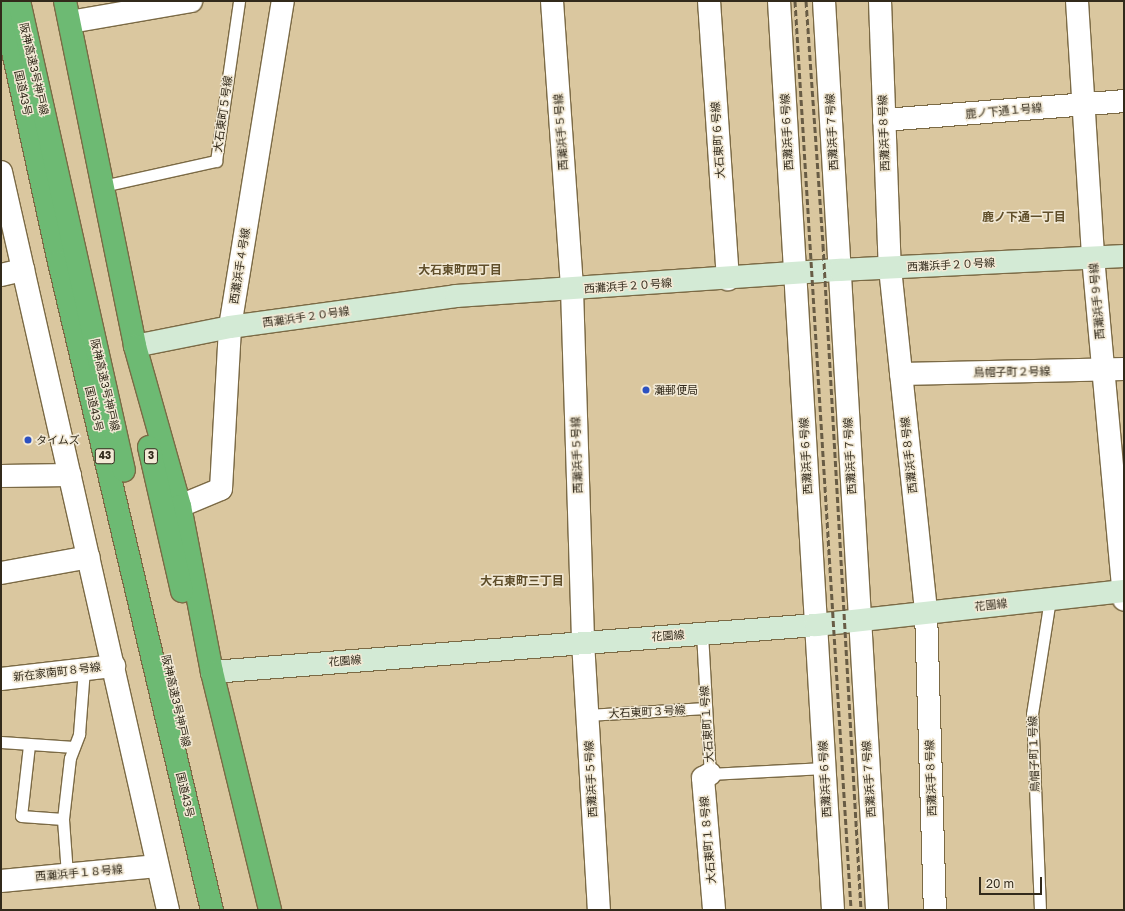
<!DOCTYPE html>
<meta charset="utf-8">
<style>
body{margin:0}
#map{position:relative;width:1125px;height:911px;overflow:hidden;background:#dac79f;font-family:"Golos Text","Noto Sans JP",sans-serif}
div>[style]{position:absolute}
.roads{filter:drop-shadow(1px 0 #7b6a45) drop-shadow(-1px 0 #7b6a45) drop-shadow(0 1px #7b6a45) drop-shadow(0 -1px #7b6a45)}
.lane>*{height:11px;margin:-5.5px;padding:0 5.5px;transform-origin:5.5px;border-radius:5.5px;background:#fff}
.street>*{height:22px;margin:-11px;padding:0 11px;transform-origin:11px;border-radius:11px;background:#fff}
.secondary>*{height:22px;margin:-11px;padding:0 11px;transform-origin:11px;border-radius:11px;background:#d3ead5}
.highway>*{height:22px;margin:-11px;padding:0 11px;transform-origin:11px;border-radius:11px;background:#6dba73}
.rail>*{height:3px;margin-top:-1.5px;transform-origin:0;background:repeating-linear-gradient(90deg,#685c45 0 6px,transparent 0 9px)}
.dots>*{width:11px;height:11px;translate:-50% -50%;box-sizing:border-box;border:2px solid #f2e9d5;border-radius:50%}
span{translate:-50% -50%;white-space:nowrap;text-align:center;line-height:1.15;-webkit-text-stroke:3px #f2e9d5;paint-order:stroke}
.shield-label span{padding:1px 3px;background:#f2e9d5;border:1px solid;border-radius:3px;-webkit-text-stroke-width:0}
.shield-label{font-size:10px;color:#322a1b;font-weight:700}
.street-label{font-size:11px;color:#322a1b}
.poi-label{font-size:11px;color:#322a1b}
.left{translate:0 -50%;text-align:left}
.neighbourhood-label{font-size:12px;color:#604f2b;font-weight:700}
.frame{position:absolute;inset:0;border:2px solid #322a1b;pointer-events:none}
.scale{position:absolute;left:979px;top:877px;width:63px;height:18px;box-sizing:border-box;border:2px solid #322a1b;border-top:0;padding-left:5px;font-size:12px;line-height:14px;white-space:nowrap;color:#322a1b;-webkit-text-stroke:3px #f2e9d5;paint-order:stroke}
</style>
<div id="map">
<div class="roads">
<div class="lane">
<i style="left:103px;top:186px;width:116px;rotate:-12.5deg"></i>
<i style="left:216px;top:161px;width:162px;rotate:-81.8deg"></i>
<i style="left:702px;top:633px;width:141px;rotate:86.8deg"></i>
<i style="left:710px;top:774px;width:114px;rotate:-3deg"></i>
<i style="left:587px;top:715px;width:119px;rotate:-3.4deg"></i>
<i style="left:1px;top:742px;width:73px;rotate:3.9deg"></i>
<i style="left:29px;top:745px;width:71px;rotate:96.4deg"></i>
<i style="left:21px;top:816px;width:42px;rotate:4.1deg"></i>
<i style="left:67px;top:874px;width:55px;rotate:-94.2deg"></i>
<i style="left:63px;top:819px;width:61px;rotate:-83.5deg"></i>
<i style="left:70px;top:758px;width:26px;rotate:-69deg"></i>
<i style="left:79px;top:734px;width:65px;rotate:-85.6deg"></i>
<i style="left:1040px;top:910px;width:196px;rotate:-92.3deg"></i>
<i style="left:1032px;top:714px;width:116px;rotate:-81.1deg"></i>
</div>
<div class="street">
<i style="left:552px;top:1px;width:289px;rotate:86deg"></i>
<i style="left:572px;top:289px;width:353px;rotate:88.2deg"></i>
<i style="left:583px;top:642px;width:268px;rotate:86.6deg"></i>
<i style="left:709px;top:1px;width:279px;rotate:86.1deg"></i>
<i style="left:779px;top:1px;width:911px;rotate:86.6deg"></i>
<i style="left:824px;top:1px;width:911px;rotate:86.66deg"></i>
<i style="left:880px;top:1px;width:267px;rotate:87.9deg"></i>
<i style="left:890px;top:268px;width:345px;rotate:84deg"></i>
<i style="left:926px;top:611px;width:299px;rotate:88.3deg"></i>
<i style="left:1077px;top:1px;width:256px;rotate:86.4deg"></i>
<i style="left:1093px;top:257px;width:344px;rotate:84.8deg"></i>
<i style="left:70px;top:22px;width:123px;rotate:-9.8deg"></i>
<i style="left:884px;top:120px;width:241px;rotate:-4.5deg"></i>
<i style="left:1px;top:172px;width:757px;rotate:77.25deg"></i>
<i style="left:1px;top:275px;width:23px;rotate:-13deg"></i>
<i style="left:901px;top:374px;width:223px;rotate:-1.3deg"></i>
<i style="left:1px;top:476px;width:69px;rotate:-0.8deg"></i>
<i style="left:180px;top:506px;width:44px;rotate:-22.5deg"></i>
<i style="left:221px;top:489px;width:162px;rotate:-86.8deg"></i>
<i style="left:230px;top:327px;width:330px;rotate:-80.8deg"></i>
<i style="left:1px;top:573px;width:89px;rotate:-10.3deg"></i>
<i style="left:1px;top:679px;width:114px;rotate:-6.6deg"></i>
<i style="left:710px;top:774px;width:8px;rotate:150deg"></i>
<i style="left:703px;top:778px;width:132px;rotate:85.2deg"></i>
<i style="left:1px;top:881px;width:157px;rotate:-5.5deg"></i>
</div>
<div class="secondary">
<i style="left:135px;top:346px;width:97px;rotate:-11.3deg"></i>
<i style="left:230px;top:327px;width:228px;rotate:-7.8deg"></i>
<i style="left:456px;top:296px;width:385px;rotate:-3.9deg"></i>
<i style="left:840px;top:270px;width:284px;rotate:-2.8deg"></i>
<i style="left:212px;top:672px;width:606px;rotate:-4.45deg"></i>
<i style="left:816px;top:625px;width:310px;rotate:-6.3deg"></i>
</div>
<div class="highway">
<i style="left:2px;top:1px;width:267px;rotate:77.7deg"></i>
<i style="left:59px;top:262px;width:666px;rotate:76.72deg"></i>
<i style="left:19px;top:1px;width:481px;rotate:77.4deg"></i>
<i style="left:65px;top:1px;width:352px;rotate:78.5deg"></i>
<i style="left:135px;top:346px;width:166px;rotate:74.3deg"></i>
<i style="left:180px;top:506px;width:169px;rotate:79.1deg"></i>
<i style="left:212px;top:672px;width:245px;rotate:76.3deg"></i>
<i style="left:149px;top:447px;width:148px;rotate:77.1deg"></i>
</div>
</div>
<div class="rail">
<i style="left:795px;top:1px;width:911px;rotate:86.47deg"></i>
<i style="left:806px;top:1px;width:245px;rotate:86deg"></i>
<i style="left:823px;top:245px;width:666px;rotate:86.73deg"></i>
</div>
<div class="dots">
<i style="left:646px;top:390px;background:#2c51c1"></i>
<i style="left:28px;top:440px;background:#2c51c1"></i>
</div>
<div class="shield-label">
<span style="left:105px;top:456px">43</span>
<span style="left:151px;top:456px">3</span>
</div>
<div class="street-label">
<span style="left:34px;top:69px;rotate:77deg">阪神高速3号神戸線</span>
<span style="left:23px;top:93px;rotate:78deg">国道43号</span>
<span style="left:1004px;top:111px;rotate:-5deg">鹿ノ下通１号線</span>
<span style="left:223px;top:114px;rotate:-82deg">大石東町５号線</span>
<span style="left:561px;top:132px;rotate:-94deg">西灘浜手５号線</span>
<span style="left:787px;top:132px;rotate:-93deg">西灘浜手６号線</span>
<span style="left:832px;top:132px;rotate:-93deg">西灘浜手７号線</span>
<span style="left:884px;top:133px;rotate:-92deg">西灘浜手８号線</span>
<span style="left:718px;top:140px;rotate:-94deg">大石東町６号線</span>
<span style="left:951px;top:265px;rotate:-3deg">西灘浜手２０号線</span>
<span style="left:240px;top:266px;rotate:-81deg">西灘浜手４号線</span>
<span style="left:628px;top:286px;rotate:-4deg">西灘浜手２０号線</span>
<span style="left:1097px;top:301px;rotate:-95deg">西灘浜手９号線</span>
<span style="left:306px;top:317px;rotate:-8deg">西灘浜手２０号線</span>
<span style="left:1012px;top:372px;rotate:-1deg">鳥帽子町２号線</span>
<span style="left:105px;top:385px;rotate:77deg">阪神高速3号神戸線</span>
<span style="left:94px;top:409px;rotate:77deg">国道43号</span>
<span style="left:577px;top:455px;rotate:-92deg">西灘浜手５号線</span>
<span style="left:909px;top:455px;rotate:-96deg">西灘浜手８号線</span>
<span style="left:806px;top:456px;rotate:-93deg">西灘浜手６号線</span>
<span style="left:850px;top:456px;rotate:-93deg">西灘浜手７号線</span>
<span style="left:991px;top:605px;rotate:-6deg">花園線</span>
<span style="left:668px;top:636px;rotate:-4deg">花園線</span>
<span style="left:345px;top:661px;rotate:-5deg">花園線</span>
<span style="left:57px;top:672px;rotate:-7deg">新在家南町８号線</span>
<span style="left:176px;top:701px;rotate:77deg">阪神高速3号神戸線</span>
<span style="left:647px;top:712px;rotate:-3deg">大石東町３号線</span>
<span style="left:707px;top:724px;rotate:-94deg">大石東町１号線</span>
<span style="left:1034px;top:754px;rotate:-92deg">鳥帽子町１号線</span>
<span style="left:931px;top:778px;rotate:-92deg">西灘浜手８号線</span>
<span style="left:591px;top:779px;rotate:-93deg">西灘浜手５号線</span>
<span style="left:825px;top:779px;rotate:-93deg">西灘浜手６号線</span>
<span style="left:869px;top:779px;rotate:-94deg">西灘浜手７号線</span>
<span style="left:185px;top:795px;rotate:77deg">国道43号</span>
<span style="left:708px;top:840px;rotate:-95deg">大石東町１８号線</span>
<span style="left:79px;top:873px;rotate:-5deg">西灘浜手１８号線</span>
</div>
<div class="poi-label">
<span class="left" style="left:654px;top:390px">灘郵便局</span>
<span class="left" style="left:36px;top:440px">タイムズ</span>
</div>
<div class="neighbourhood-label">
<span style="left:1024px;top:217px">鹿ノ下通一丁目</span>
<span style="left:460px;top:270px">大石東町四丁目</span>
<span style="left:522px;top:581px">大石東町三丁目</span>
</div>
<div class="frame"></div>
<div class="scale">20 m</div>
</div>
